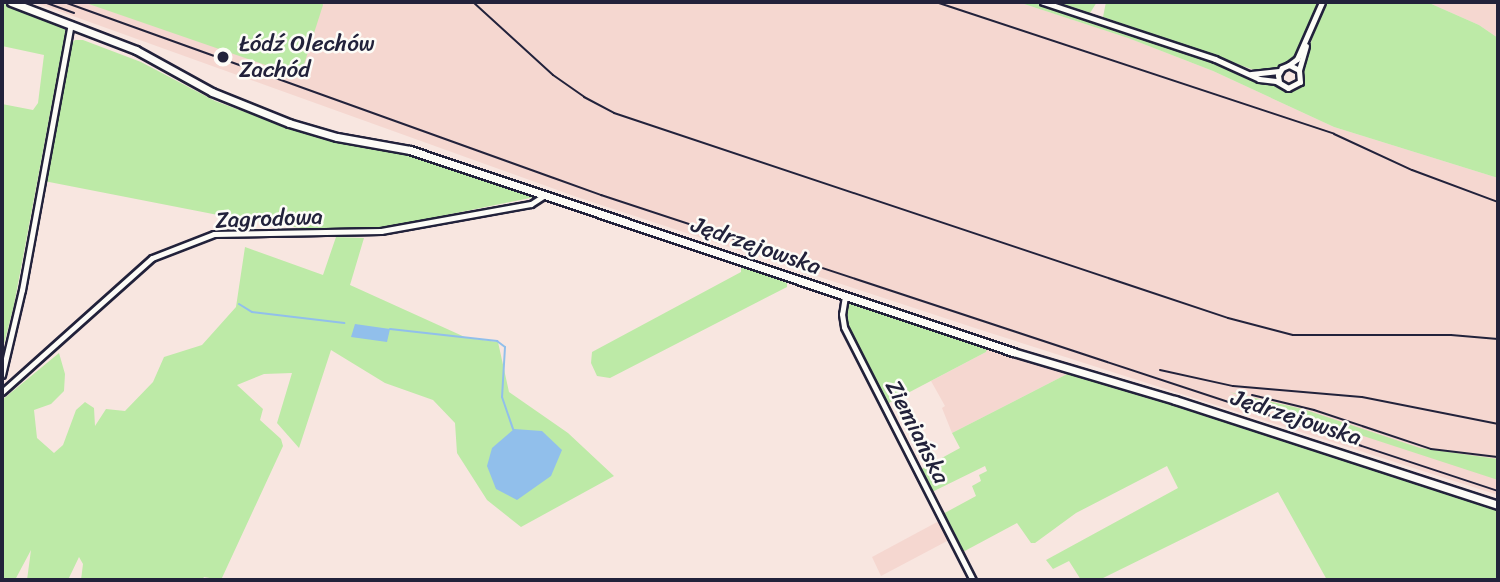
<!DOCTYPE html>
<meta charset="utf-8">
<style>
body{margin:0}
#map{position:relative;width:1500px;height:582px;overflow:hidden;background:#f8e6e0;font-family:Sriracha,sans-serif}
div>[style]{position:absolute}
.built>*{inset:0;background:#f5d7d0}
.green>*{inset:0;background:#bdeaa7}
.water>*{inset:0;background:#91bfeb}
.stream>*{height:2px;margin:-1px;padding:0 1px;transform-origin:1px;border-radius:1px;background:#91bfeb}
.roads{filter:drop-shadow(2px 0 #22223b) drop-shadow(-2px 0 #22223b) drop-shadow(0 2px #22223b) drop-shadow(0 -2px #22223b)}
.street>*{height:5px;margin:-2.5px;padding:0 2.5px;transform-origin:2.5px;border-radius:2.5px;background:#fdfcf7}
.secondary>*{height:7px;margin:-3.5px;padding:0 3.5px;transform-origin:3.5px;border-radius:3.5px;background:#fdfcf7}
.rail>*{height:2px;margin:-1px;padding:0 1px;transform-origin:1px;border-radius:1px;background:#22223b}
.dots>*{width:19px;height:19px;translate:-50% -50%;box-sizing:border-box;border:4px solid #fdfcf7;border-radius:50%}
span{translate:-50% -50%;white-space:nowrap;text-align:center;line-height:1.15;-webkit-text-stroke:5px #fdfcf7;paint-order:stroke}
.poi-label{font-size:23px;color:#22223b}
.left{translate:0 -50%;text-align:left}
.street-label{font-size:23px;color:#22223b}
.frame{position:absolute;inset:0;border:4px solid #22223b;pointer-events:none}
</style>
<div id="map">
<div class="built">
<i style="clip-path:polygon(34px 2px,1018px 2px,1128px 38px,1213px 71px,1334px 127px,1498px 178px,1498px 495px,984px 331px,577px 197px)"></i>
<i style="clip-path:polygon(1427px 2px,1498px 2px,1498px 38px,1479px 25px)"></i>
<i style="clip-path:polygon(988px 347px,1071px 372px,952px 433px,942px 408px,945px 406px,931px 381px,986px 352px)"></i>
<i style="clip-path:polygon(939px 521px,949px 540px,881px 576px,872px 557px)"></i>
</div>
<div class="green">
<i style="clip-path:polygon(3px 2px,60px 24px,65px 27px,65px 34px,14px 305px,2px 352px,2px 104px,33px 110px,38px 103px,44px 55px,2px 46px)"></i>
<i style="clip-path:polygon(83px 2px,322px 2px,323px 5px,300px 77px)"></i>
<i style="clip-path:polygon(1018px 2px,1034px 2px,1275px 82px,1289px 91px,1297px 89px,1303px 82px,1302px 68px,1325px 2px,1427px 2px,1479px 25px,1498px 38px,1498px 178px,1334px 127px,1213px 71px,1128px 38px)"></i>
<i style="clip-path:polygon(1057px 2px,1097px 2px,1090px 13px)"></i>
<i style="clip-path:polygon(1106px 2px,1318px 2px,1294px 57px,1274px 70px,1257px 71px,1103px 17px)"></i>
<i style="clip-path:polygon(75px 40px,83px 40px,141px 62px,215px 101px,302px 133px,423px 158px,535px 197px,373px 230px,307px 229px,218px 215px,44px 181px,71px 44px)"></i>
<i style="clip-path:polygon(336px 237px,364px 238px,350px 285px,467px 338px,498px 342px,509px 392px,568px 433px,614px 476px,521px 527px,487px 500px,457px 453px,455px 423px,433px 400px,385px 383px,331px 350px,299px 448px,277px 423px,292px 373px,264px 374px,237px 385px,263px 409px,260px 420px,281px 439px,283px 446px,221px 580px,204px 577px,202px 580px,81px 580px,83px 564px,79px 557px,68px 580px,27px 580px,31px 550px,15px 580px,2px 580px,2px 400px,59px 353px,65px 374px,64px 391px,51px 404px,34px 410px,37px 438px,54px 453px,63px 445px,76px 410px,85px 402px,94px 408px,95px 426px,106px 409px,125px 411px,153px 382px,164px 357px,202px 345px,236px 307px,245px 247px,323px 275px)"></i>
<i style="clip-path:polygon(741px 266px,787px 283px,787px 287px,610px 378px,597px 376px,591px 363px,592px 352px,741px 272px)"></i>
<i style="clip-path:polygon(846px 302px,854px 302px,988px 347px,986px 352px,885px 405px,846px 326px)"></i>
<i style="clip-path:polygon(1071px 372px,1498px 507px,1498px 580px,1327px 580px,1278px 492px,1099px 580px,1081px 580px,1069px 561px,1053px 569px,1046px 560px,1178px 488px,1167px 466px,1076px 513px,1035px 543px,1031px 543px,1017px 523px,961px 553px,941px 515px,976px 496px,972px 486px,981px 481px,979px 475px,987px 471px,985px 466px,930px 493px,918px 471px,960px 448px,952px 433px)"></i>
<i style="clip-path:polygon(1229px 392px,1303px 409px,1420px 448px,1498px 459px,1498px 480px)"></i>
</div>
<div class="water">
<i style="clip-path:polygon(355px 324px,390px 329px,387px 342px,351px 337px)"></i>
<i style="clip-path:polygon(514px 429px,542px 431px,562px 450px,551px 476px,517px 500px,496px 489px,487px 466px,492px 448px)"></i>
</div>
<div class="stream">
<i style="left:239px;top:304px;width:15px;rotate:32deg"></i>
<i style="left:252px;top:312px;width:93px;rotate:6.8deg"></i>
<i style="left:390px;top:329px;width:108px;rotate:6.4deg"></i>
<i style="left:497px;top:341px;width:10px;rotate:37deg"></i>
<i style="left:505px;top:347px;width:50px;rotate:93.4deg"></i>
<i style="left:502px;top:397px;width:34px;rotate:71deg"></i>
</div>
<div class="roads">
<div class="street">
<i style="left:1043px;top:2px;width:181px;rotate:18.3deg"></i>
<i style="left:1215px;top:59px;width:48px;rotate:24.4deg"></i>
<i style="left:1259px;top:79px;width:17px;rotate:7deg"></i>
<i style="left:1276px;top:81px;width:14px;rotate:30deg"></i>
<i style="left:1288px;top:88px;width:13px;rotate:-27deg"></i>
<i style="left:1300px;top:82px;width:12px;rotate:-95deg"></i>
<i style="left:1299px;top:70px;width:11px;rotate:-153deg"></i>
<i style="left:1289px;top:65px;width:8px;rotate:157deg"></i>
<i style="left:1282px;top:68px;width:8px;rotate:120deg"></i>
<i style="left:1278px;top:75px;width:7px;rotate:82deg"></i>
<i style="left:1289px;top:65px;width:10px;rotate:-37deg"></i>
<i style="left:1297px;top:59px;width:62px;rotate:-66.3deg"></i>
<i style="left:1299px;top:70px;width:25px;rotate:-74deg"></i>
<i style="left:1251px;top:74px;width:28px;rotate:-6deg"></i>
<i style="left:845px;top:296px;width:18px;rotate:99deg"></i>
<i style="left:842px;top:314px;width:13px;rotate:81deg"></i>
<i style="left:844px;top:327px;width:284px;rotate:63deg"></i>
<i style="left:2px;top:375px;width:87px;rotate:-76.8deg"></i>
<i style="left:22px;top:290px;width:270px;rotate:-79.6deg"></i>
<i style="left:2px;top:392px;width:201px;rotate:-41.8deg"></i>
<i style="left:152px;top:258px;width:66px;rotate:-21.2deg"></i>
<i style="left:214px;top:234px;width:167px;rotate:-1deg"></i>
<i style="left:381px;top:231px;width:152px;rotate:-10.2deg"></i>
<i style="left:531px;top:204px;width:17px;rotate:-33deg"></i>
</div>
<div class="secondary">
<i style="left:11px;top:2px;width:134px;rotate:21deg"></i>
<i style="left:136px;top:50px;width:87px;rotate:28.9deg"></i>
<i style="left:212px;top:92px;width:83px;rotate:21.9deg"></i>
<i style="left:289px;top:123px;width:50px;rotate:16.3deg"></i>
<i style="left:337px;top:137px;width:74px;rotate:10.1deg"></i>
<i style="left:410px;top:150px;width:636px;rotate:18.52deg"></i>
<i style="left:1013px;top:352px;width:169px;rotate:16.5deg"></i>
<i style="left:1175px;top:400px;width:340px;rotate:18deg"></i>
</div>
</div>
<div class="rail">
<i style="left:44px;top:2px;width:32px;rotate:20deg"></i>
<i style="left:64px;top:2px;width:571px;rotate:19.77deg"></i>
<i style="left:601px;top:195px;width:945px;rotate:18.26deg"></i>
<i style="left:473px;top:2px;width:108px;rotate:42.4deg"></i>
<i style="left:553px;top:75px;width:38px;rotate:35deg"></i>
<i style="left:584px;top:97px;width:34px;rotate:28deg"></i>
<i style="left:614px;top:113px;width:647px;rotate:18.46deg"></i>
<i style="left:1228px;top:318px;width:67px;rotate:14.7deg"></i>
<i style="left:1293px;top:335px;width:158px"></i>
<i style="left:1451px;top:335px;width:47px;rotate:4.9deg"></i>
<i style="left:936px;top:2px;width:419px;rotate:18.3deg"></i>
<i style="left:1334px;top:134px;width:86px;rotate:24.8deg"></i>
<i style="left:1412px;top:170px;width:92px;rotate:20.4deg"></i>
<i style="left:1160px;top:370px;width:75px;rotate:12.4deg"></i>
<i style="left:1233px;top:386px;width:129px;rotate:4.9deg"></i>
<i style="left:1362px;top:397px;width:139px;rotate:11.2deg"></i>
<i style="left:1252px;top:395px;width:64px;rotate:13.6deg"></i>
<i style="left:1314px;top:410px;width:123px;rotate:18.4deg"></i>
<i style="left:1431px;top:449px;width:67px;rotate:6.8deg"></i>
</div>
<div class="dots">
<i style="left:223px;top:57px;background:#22223b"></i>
</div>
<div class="poi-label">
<span class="left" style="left:239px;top:57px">Łódź Olechów<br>Zachód</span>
</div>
<div class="street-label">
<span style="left:269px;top:219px;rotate:-2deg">Zagrodowa</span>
<span style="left:756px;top:246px;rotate:19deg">Jędrzejowska</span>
<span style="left:1296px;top:418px;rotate:18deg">Jędrzejowska</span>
<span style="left:917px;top:432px;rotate:63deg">Ziemiańska</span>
</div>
<div class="frame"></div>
</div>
